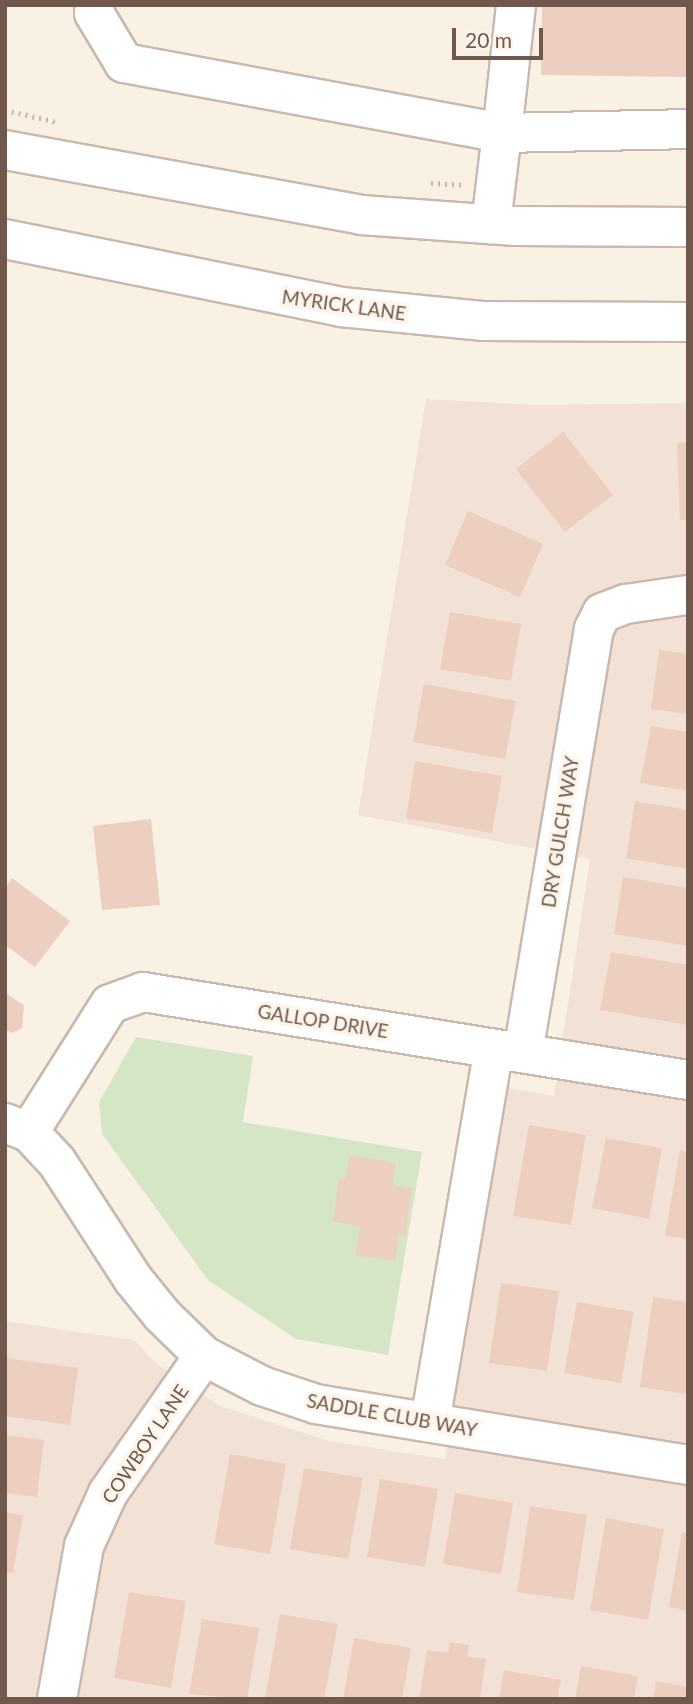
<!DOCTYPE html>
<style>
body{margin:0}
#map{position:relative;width:693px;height:1704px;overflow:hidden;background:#faf1e5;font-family:Lato,sans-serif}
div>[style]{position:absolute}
.residential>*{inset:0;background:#f1e2d5}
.green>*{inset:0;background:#d4e6c5}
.building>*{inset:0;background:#eccfc0}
.path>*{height:4.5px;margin-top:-2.25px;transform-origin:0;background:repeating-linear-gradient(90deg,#d1b3a3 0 2px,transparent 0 7px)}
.roads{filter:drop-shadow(2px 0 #cab8ad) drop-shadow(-2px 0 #cab8ad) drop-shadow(0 2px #cab8ad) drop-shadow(0 -2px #cab8ad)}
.minor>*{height:38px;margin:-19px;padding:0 19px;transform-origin:19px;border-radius:19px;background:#fff}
span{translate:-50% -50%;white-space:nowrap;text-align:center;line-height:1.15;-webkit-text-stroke:7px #fdf5eb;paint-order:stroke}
.street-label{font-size:19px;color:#70584d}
.frame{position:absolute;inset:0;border:7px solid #70584d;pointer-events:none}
.scale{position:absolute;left:452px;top:28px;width:91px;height:32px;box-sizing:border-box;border:4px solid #70584d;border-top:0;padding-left:9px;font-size:21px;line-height:24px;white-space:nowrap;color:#70584d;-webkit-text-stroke:5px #fdf5eb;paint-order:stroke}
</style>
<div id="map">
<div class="residential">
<i style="clip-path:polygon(426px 399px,536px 405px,688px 403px,688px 1699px,5px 1699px,5px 1321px,134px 1340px,157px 1364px,220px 1406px,329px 1441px,445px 1459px,504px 1087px,554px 1096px,590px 859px,358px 815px)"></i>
</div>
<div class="green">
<i style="clip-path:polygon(136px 1037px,253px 1056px,243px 1122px,422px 1152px,388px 1355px,296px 1339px,208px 1280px,102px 1134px,99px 1102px)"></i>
</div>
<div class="building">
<i style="clip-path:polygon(542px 5px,688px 5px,688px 77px,541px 75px)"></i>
<i style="clip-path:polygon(563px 432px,613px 495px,565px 532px,516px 469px)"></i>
<i style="clip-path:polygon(688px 442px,688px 520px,680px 520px,677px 443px)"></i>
<i style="clip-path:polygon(468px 511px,543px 544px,520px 597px,445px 565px)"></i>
<i style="clip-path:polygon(450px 612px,521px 624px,511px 681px,440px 669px)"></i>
<i style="clip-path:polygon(659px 650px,688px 654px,688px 714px,651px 709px)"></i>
<i style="clip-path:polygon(424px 684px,516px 701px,505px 759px,413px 742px)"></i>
<i style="clip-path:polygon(651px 726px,688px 732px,688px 791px,640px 783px)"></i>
<i style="clip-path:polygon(415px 761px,502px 776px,492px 833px,406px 818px)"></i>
<i style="clip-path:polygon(635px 801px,688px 810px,688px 869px,626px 858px)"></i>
<i style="clip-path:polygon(151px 819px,160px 905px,102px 910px,93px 826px)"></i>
<i style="clip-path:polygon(623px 877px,688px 888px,688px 946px,614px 934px)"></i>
<i style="clip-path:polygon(12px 878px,70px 921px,35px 967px,5px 945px,5px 888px)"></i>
<i style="clip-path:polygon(611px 952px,688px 965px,688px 1025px,600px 1010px)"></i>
<i style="clip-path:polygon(5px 993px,24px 1005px,22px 1028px,13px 1033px,5px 1030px)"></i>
<i style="clip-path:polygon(529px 1125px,586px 1135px,571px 1225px,513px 1216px)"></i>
<i style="clip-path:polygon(606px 1138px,662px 1148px,649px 1219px,592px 1208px)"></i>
<i style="clip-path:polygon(680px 1150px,688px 1152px,688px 1239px,665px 1236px)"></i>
<i style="clip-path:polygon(350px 1155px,396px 1163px,393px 1185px,412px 1188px,405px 1236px,399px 1235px,395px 1261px,355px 1255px,360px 1226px,333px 1222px,339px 1178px,346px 1179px)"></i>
<i style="clip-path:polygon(501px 1283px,559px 1291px,547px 1371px,489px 1363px)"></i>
<i style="clip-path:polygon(653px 1297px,688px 1302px,688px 1394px,640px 1387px)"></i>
<i style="clip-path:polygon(577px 1302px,634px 1312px,621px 1383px,564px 1373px)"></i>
<i style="clip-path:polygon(5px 1358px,78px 1368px,70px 1425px,5px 1416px)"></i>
<i style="clip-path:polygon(5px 1435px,44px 1440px,37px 1497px,5px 1493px)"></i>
<i style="clip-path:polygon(230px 1454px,286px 1464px,270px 1554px,214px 1544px)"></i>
<i style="clip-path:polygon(304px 1468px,363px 1478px,348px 1559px,290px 1549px)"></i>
<i style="clip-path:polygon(380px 1479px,438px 1489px,425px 1567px,367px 1557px)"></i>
<i style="clip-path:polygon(455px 1493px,513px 1503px,501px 1574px,443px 1564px)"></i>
<i style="clip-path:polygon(530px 1506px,587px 1515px,574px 1600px,517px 1592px)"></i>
<i style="clip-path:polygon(5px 1512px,23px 1515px,13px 1573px,5px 1572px)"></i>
<i style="clip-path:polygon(606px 1518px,664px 1529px,648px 1620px,590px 1610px)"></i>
<i style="clip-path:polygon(682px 1532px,688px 1533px,688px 1611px,669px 1607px)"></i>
<i style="clip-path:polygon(129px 1592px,186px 1601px,171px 1688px,114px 1678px)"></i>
<i style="clip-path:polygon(280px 1614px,338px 1624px,324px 1699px,265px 1699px)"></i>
<i style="clip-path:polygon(202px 1619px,259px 1628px,247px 1699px,189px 1694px)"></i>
<i style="clip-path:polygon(354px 1638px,411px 1648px,402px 1699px,343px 1699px)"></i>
<i style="clip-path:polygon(450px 1642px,469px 1645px,467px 1656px,486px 1659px,480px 1699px,419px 1699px,427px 1650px,448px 1653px)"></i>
<i style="clip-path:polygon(581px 1666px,638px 1676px,634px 1699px,575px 1699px)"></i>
<i style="clip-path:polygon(504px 1670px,561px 1680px,557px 1699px,499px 1699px)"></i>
<i style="clip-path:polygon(656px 1681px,688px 1687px,688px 1699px,653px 1699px)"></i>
</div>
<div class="path">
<i style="left:5px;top:110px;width:53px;rotate:13deg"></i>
<i style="left:431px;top:183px;width:33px;rotate:3deg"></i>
</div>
<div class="roads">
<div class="minor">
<i style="left:95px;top:5px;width:8px;rotate:97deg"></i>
<i style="left:94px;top:13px;width:58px;rotate:59deg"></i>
<i style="left:124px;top:63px;width:384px;rotate:10.5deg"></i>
<i style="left:502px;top:133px;width:92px;rotate:96.9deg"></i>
<i style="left:516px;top:5px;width:129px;rotate:96.2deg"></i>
<i style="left:502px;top:133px;width:186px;rotate:-1.2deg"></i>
<i style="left:5px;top:150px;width:362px;rotate:10.3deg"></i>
<i style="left:361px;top:215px;width:155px;rotate:4.1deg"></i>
<i style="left:516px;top:226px;width:172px;rotate:0.3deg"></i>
<i style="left:5px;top:239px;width:343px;rotate:11.4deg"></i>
<i style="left:341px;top:307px;width:144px;rotate:5.6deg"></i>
<i style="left:484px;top:321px;width:204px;rotate:0.3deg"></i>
<i style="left:523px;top:1053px;width:430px;rotate:-80.5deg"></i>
<i style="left:594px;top:629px;width:18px;rotate:-63deg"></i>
<i style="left:602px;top:613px;width:26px;rotate:-21deg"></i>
<i style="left:626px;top:604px;width:63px;rotate:-8.3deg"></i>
<i style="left:5px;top:1123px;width:26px;rotate:21deg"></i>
<i style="left:29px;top:1132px;width:41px;rotate:47deg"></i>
<i style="left:57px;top:1162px;width:140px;rotate:57deg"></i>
<i style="left:133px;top:1279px;width:46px;rotate:51.1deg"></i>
<i style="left:162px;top:1315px;width:59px;rotate:44.3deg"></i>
<i style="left:204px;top:1356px;width:65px;rotate:27.3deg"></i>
<i style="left:262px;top:1386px;width:57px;rotate:18.4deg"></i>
<i style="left:316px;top:1404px;width:377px;rotate:9.3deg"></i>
<i style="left:29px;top:1132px;width:151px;rotate:-57.7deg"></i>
<i style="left:110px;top:1004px;width:35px;rotate:-20deg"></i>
<i style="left:143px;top:992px;width:552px;rotate:9.17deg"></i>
<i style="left:430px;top:1422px;width:378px;rotate:-80.3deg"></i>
<i style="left:57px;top:1699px;width:155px;rotate:-80deg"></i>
<i style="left:84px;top:1546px;width:58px;rotate:-65.6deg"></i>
<i style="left:108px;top:1493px;width:167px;rotate:-55deg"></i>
</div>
</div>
<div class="street-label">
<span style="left:344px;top:305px;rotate:8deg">MYRICK LANE</span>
<span style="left:560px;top:832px;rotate:-81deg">DRY GULCH WAY</span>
<span style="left:323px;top:1021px;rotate:9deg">GALLOP DRIVE</span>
<span style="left:392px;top:1415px;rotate:10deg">SADDLE CLUB WAY</span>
<span style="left:145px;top:1444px;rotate:-56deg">COWBOY LANE</span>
</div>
<div class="frame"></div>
<div class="scale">20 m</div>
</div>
